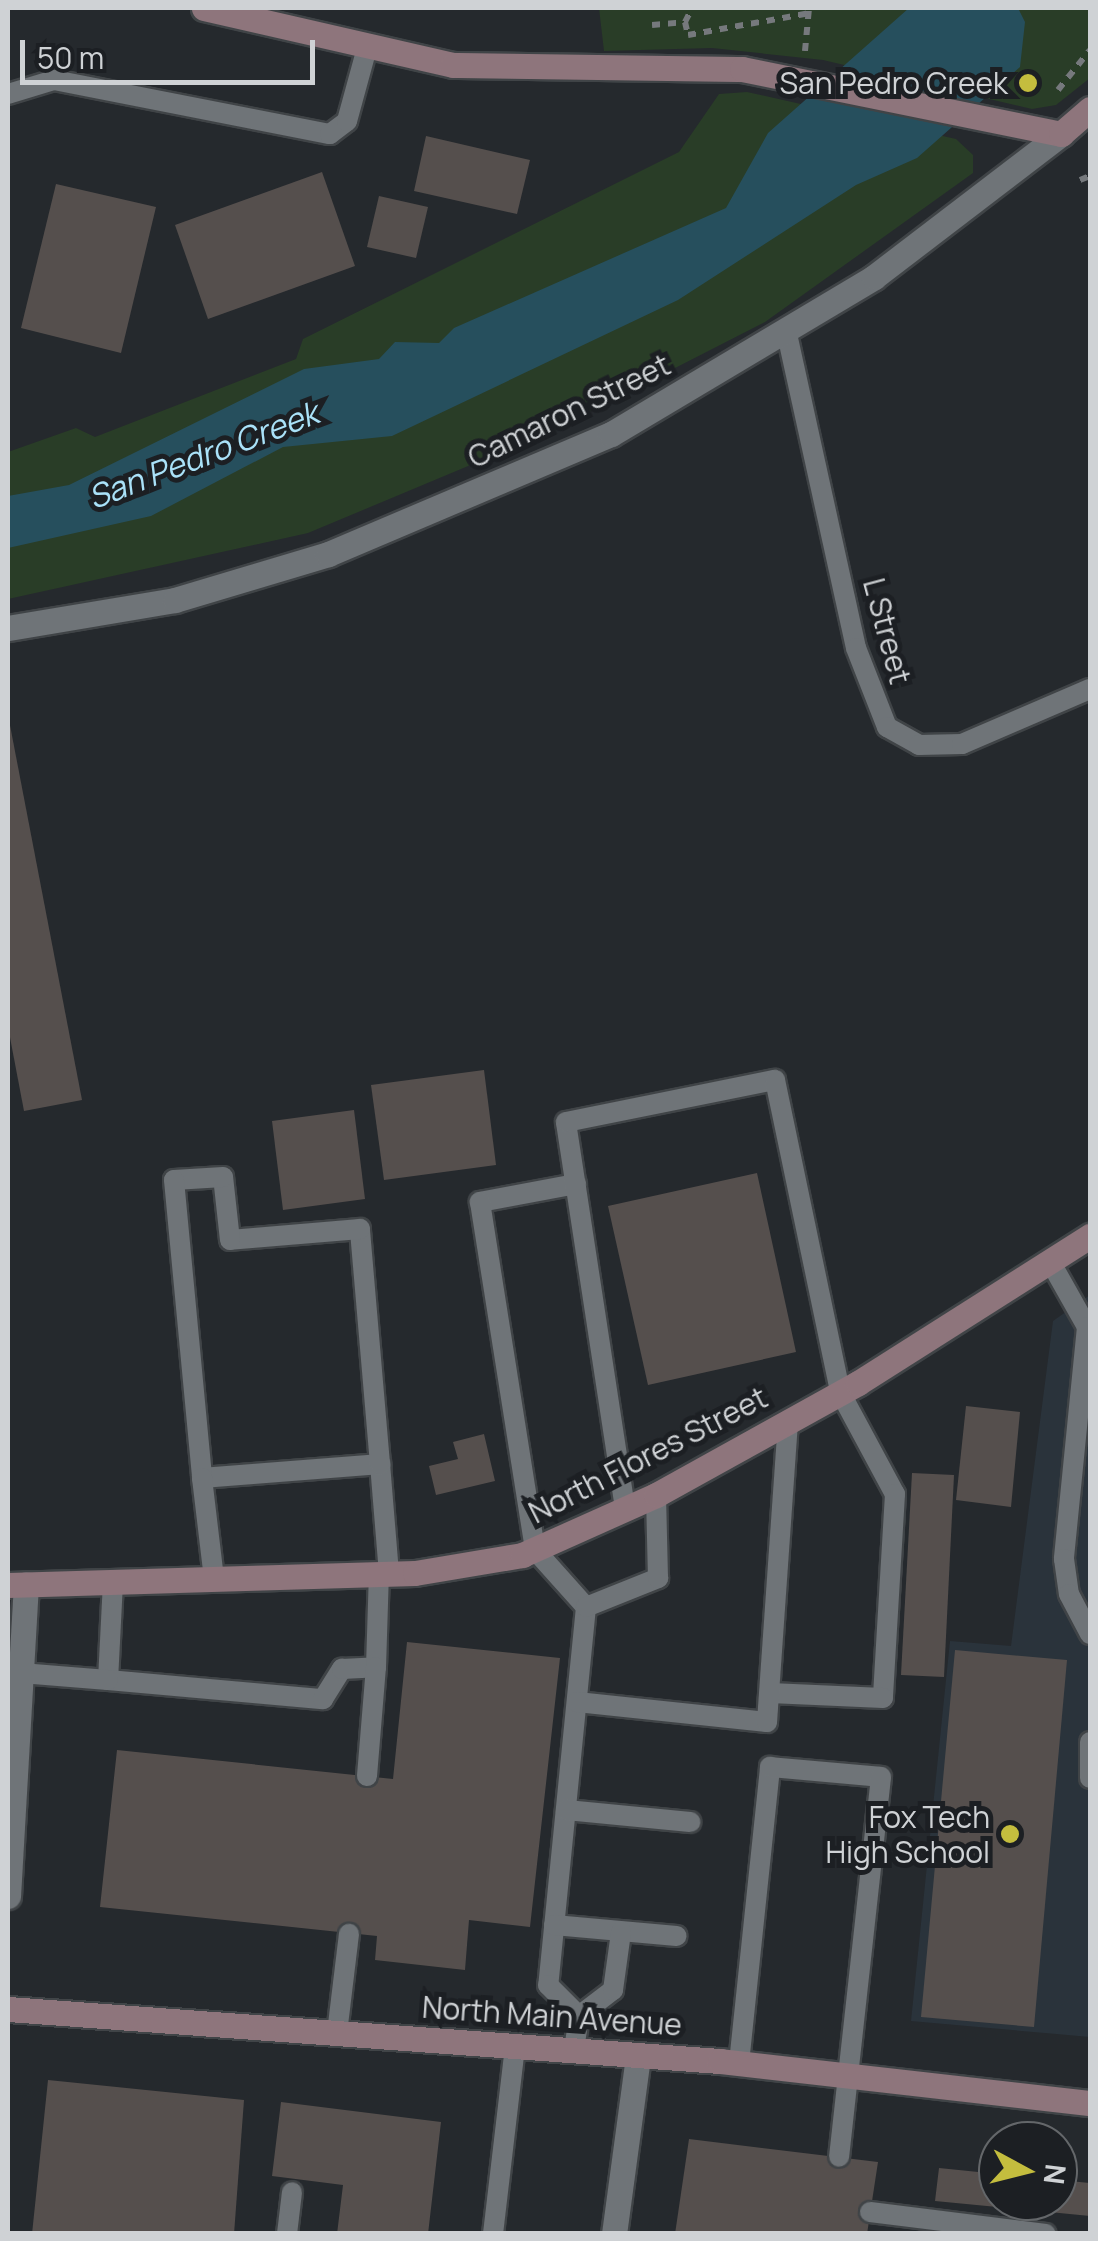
<!DOCTYPE html>
<style>
body{margin:0}
#map{position:relative;width:1098px;height:2241px;overflow:hidden;background:#25292d;font-family:Manrope,sans-serif}
div>[style]{position:absolute}
.built>*{inset:0;background:#2a333b}
.green>*{inset:0;background:#293d27}
.water>*{inset:0;background:#264f5d}
.building>*{inset:0;background:#554f4d}
.path>*{height:6px;margin-top:-3px;transform-origin:0;background:repeating-linear-gradient(90deg,#76797d 0 8px,transparent 0 16px)}
.roads{filter:drop-shadow(2px 0 #404447) drop-shadow(-2px 0 #404447) drop-shadow(0 2px #404447) drop-shadow(0 -2px #404447)}
.service>*{height:20px;margin:-10px;padding:0 10px;transform-origin:10px;border-radius:10px;background:#6f7478}
.minor>*{height:25px;margin:-12.5px;padding:0 12.5px;transform-origin:12.5px;border-radius:12.5px;background:#6f7478}
.secondary>*{height:25px;margin:-12.5px;padding:0 12.5px;transform-origin:12.5px;border-radius:12.5px;background:#8e757c}
.dots>*{width:28px;height:28px;translate:-50% -50%;box-sizing:border-box;border:5px solid #1c1f23;border-radius:50%}
span{translate:-50% -50%;white-space:nowrap;text-align:center;line-height:1.15;-webkit-text-stroke:10px #1c1f23;paint-order:stroke}
.poi-label{font-size:30px;color:#cfd2d5}
.right{translate:-100% -50%;text-align:right}
.street-label{font-size:30px;color:#cfd2d5}
.water-label{font-size:32px;color:#aae2f9;font-style:italic}
.frame{position:absolute;inset:0;border:10px solid #cfd2d5;pointer-events:none}
.north{position:absolute;left:978px;top:2121px;width:100px;height:100px;box-sizing:border-box;background:#1c1f23;border:2px solid #64676a;border-radius:50%;rotate:97deg;font-size:28px;font-weight:700;line-height:40px;text-align:center;color:#cfd2d5}
.north::after{content:'';display:block;margin:auto;width:35px;height:45px;background:#c4bd3e;clip-path:polygon(50% 0,100% 100%,50% 72%,0 100%)}
.scale{position:absolute;left:20px;top:40px;width:295px;height:45px;box-sizing:border-box;border:5px solid #cfd2d5;border-top:0;padding-left:12px;font-size:30px;line-height:35px;white-space:nowrap;color:#cfd2d5;-webkit-text-stroke:8px #1c1f23;paint-order:stroke}
</style>
<div id="map">
<div class="built">
<i style="clip-path:polygon(1090px 1295px,1090px 2037px,911px 2021px,950px 1641px,1011px 1646px,1053px 1321px)"></i>
</div>
<div class="green">
<i style="clip-path:polygon(599px 8px,1090px 8px,1090px 78px,1056px 105px,1032px 109px,823px 60px,712px 48px,604px 51px)"></i>
<i style="clip-path:polygon(747px 92px,956px 139px,973px 155px,973px 173px,765px 322px,552px 431px,308px 533px,8px 599px,8px 452px,76px 428px,95px 437px,296px 359px,303px 339px,679px 152px,719px 94px)"></i>
</div>
<div class="water">
<i style="clip-path:polygon(909px 8px,1018px 8px,1025px 22px,1020px 67px,917px 158px,856px 185px,678px 300px,392px 436px,283px 447px,151px 516px,8px 548px,8px 496px,69px 485px,304px 369px,379px 359px,395px 342px,439px 343px,454px 328px,726px 208px,768px 133px)"></i>
</div>
<div class="building">
<i style="clip-path:polygon(426px 136px,530px 160px,517px 214px,414px 191px)"></i>
<i style="clip-path:polygon(322px 172px,355px 266px,208px 319px,175px 225px)"></i>
<i style="clip-path:polygon(56px 184px,156px 207px,121px 353px,21px 328px)"></i>
<i style="clip-path:polygon(379px 196px,428px 207px,416px 258px,367px 247px)"></i>
<i style="clip-path:polygon(9px 720px,82px 1100px,24px 1111px,8px 1027px)"></i>
<i style="clip-path:polygon(484px 1070px,496px 1165px,384px 1180px,371px 1085px)"></i>
<i style="clip-path:polygon(354px 1110px,365px 1199px,283px 1210px,272px 1121px)"></i>
<i style="clip-path:polygon(757px 1173px,796px 1352px,648px 1385px,608px 1206px)"></i>
<i style="clip-path:polygon(966px 1406px,1020px 1412px,1011px 1507px,956px 1500px)"></i>
<i style="clip-path:polygon(484px 1434px,495px 1481px,436px 1495px,429px 1466px,458px 1459px,453px 1442px)"></i>
<i style="clip-path:polygon(912px 1473px,954px 1475px,944px 1677px,901px 1675px)"></i>
<i style="clip-path:polygon(407px 1642px,560px 1658px,530px 1927px,469px 1920px,465px 1970px,375px 1960px,377px 1936px,100px 1907px,117px 1750px,393px 1779px)"></i>
<i style="clip-path:polygon(955px 1650px,1067px 1660px,1034px 2027px,921px 2017px)"></i>
<i style="clip-path:polygon(48px 2080px,244px 2100px,234px 2234px,32px 2234px)"></i>
<i style="clip-path:polygon(281px 2102px,441px 2122px,428px 2234px,337px 2234px,343px 2185px,272px 2176px)"></i>
<i style="clip-path:polygon(689px 2139px,878px 2162px,867px 2234px,675px 2234px)"></i>
<i style="clip-path:polygon(939px 2168px,998px 2174px,998px 2201px,1058px 2201px,1058px 2180px,1090px 2183px,1090px 2216px,935px 2201px)"></i>
</div>
<div class="path">
<i style="left:685px;top:22px;width:13px;rotate:77deg"></i>
<i style="left:688px;top:35px;width:124px;rotate:-10.2deg"></i>
<i style="left:652px;top:25px;width:33px;rotate:-5deg"></i>
<i style="left:685px;top:22px;width:16px;rotate:-63deg"></i>
<i style="left:805px;top:51px;width:43px;rotate:-84.7deg"></i>
<i style="left:1058px;top:90px;width:51px;rotate:-51.3deg"></i>
<i style="left:1080px;top:180px;width:11px;rotate:-22deg"></i>
</div>
<div class="roads">
<div class="service">
<i style="left:8px;top:94px;width:48px;rotate:-16.9deg"></i>
<i style="left:54px;top:80px;width:281px;rotate:11.1deg"></i>
<i style="left:330px;top:134px;width:21px;rotate:-37deg"></i>
<i style="left:347px;top:121px;width:76px;rotate:-74.7deg"></i>
<i style="left:787px;top:334px;width:321px;rotate:77.6deg"></i>
<i style="left:856px;top:648px;width:85px;rotate:68.6deg"></i>
<i style="left:887px;top:727px;width:37px;rotate:29deg"></i>
<i style="left:919px;top:745px;width:43px;rotate:-1.3deg"></i>
<i style="left:962px;top:744px;width:139px;rotate:-23.3deg"></i>
<i style="left:576px;top:1184px;width:98px;rotate:169.4deg"></i>
<i style="left:480px;top:1202px;width:352px;rotate:81deg"></i>
<i style="left:535px;top:1550px;width:76px;rotate:48.2deg"></i>
<i style="left:586px;top:1607px;width:380px;rotate:95.7deg"></i>
<i style="left:548px;top:1985px;width:44px;rotate:45deg"></i>
<i style="left:1051px;top:1263px;width:73px;rotate:60.6deg"></i>
<i style="left:1087px;top:1327px;width:233px;rotate:95.7deg"></i>
<i style="left:1064px;top:1559px;width:35px;rotate:82deg"></i>
<i style="left:1069px;top:1594px;width:45px;rotate:62.3deg"></i>
<i style="left:380px;top:1464px;width:110px;rotate:85.3deg"></i>
<i style="left:202px;top:1478px;width:179px;rotate:-4.5deg"></i>
<i style="left:380px;top:1464px;width:236px;rotate:-94.9deg"></i>
<i style="left:360px;top:1229px;width:130px;rotate:175.2deg"></i>
<i style="left:230px;top:1240px;width:63px;rotate:-96.3deg"></i>
<i style="left:223px;top:1177px;width:49px;rotate:176.5deg"></i>
<i style="left:174px;top:1180px;width:299px;rotate:84.6deg"></i>
<i style="left:202px;top:1478px;width:102px;rotate:83.2deg"></i>
<i style="left:625px;top:1508px;width:390px;rotate:-98.7deg"></i>
<i style="left:566px;top:1122px;width:213px;rotate:-11.4deg"></i>
<i style="left:775px;top:1080px;width:319px;rotate:78.2deg"></i>
<i style="left:840px;top:1392px;width:116px;rotate:61.7deg"></i>
<i style="left:895px;top:1494px;width:204px;rotate:93.4deg"></i>
<i style="left:883px;top:1698px;width:113px;rotate:-177.5deg"></i>
<i style="left:113px;top:1582px;width:98px;rotate:92.9deg"></i>
<i style="left:108px;top:1680px;width:216px;rotate:5.1deg"></i>
<i style="left:323px;top:1699px;width:36px;rotate:-58deg"></i>
<i style="left:342px;top:1669px;width:34px;rotate:-3deg"></i>
<i style="left:376px;top:1667px;width:93px;rotate:-88.2deg"></i>
<i style="left:586px;top:1607px;width:78px;rotate:-21.9deg"></i>
<i style="left:658px;top:1578px;width:83px;rotate:-91.4deg"></i>
<i style="left:21px;top:1673px;width:87px;rotate:4.6deg"></i>
<i style="left:577px;top:1702px;width:191px;rotate:6deg"></i>
<i style="left:767px;top:1722px;width:302px;rotate:-86deg"></i>
<i style="left:1090px;top:1742px;width:36px;rotate:90deg"></i>
<i style="left:367px;top:1776px;width:109px;rotate:-85.3deg"></i>
<i style="left:566px;top:1810px;width:125px;rotate:5.5deg"></i>
<i style="left:554px;top:1925px;width:123px;rotate:5.1deg"></i>
<i style="left:337px;top:2033px;width:100px;rotate:-83.1deg"></i>
<i style="left:574px;top:2049px;width:33px;rotate:-81deg"></i>
<i style="left:579px;top:2016px;width:43px;rotate:-37.4deg"></i>
<i style="left:613px;top:1990px;width:59px;rotate:-82.1deg"></i>
<i style="left:739px;top:2063px;width:298px;rotate:-84deg"></i>
<i style="left:770px;top:1767px;width:111px;rotate:5.1deg"></i>
<i style="left:881px;top:1777px;width:382px;rotate:96.3deg"></i>
<i style="left:870px;top:2212px;width:177px;rotate:7.1deg"></i>
<i style="left:287px;top:2234px;width:42px;rotate:-83.2deg"></i>
<i style="left:493px;top:2234px;width:189px;rotate:-83.3deg"></i>
</div>
<div class="minor">
<i style="left:8px;top:628px;width:169px;rotate:-9.5deg"></i>
<i style="left:175px;top:600px;width:160px;rotate:-16.7deg"></i>
<i style="left:328px;top:554px;width:307px;rotate:-23deg"></i>
<i style="left:611px;top:434px;width:306px;rotate:-30.8deg"></i>
<i style="left:874px;top:277px;width:235px;rotate:-37.4deg"></i>
<i style="left:8px;top:1896px;width:312px;rotate:-86.7deg"></i>
<i style="left:614px;top:2234px;width:180px;rotate:-82.3deg"></i>
</div>
<div class="secondary">
<i style="left:204px;top:8px;width:255px;rotate:12.9deg"></i>
<i style="left:453px;top:65px;width:289px;rotate:0.8deg"></i>
<i style="left:742px;top:69px;width:326px;rotate:11.5deg"></i>
<i style="left:1061px;top:134px;width:38px;rotate:-41deg"></i>
<i style="left:8px;top:1585px;width:407px;rotate:-1.7deg"></i>
<i style="left:415px;top:1573px;width:109px;rotate:-9.5deg"></i>
<i style="left:522px;top:1555px;width:147px;rotate:-24.1deg"></i>
<i style="left:656px;top:1495px;width:231px;rotate:-29deg"></i>
<i style="left:858px;top:1383px;width:275px;rotate:-32.4deg"></i>
<i style="left:8px;top:2009px;width:714px;rotate:4.18deg"></i>
<i style="left:720px;top:2061px;width:372px;rotate:6.5deg"></i>
</div>
</div>
<div class="dots">
<i style="left:1028px;top:83px;background:#c4bd3e"></i>
<i style="left:1010px;top:1834px;background:#c4bd3e"></i>
</div>
<div class="poi-label">
<span class="right" style="left:1008px;top:83px">San Pedro Creek</span>
<span class="right" style="left:990px;top:1834px">Fox Tech<br>High School</span>
</div>
<div class="street-label">
<span style="left:569px;top:411px;rotate:-26deg">Camaron Street</span>
<span style="left:887px;top:631px;rotate:75deg">L Street</span>
<span style="left:648px;top:1455px;rotate:-27deg">North Flores Street</span>
<span style="left:552px;top:2016px;rotate:4deg">North Main Avenue</span>
</div>
<div class="water-label">
<span style="left:203px;top:455px;rotate:-21deg">San Pedro Creek</span>
</div>
<div class="frame"></div>
<div class="north">N</div>
<div class="scale">50 m</div>
</div>
